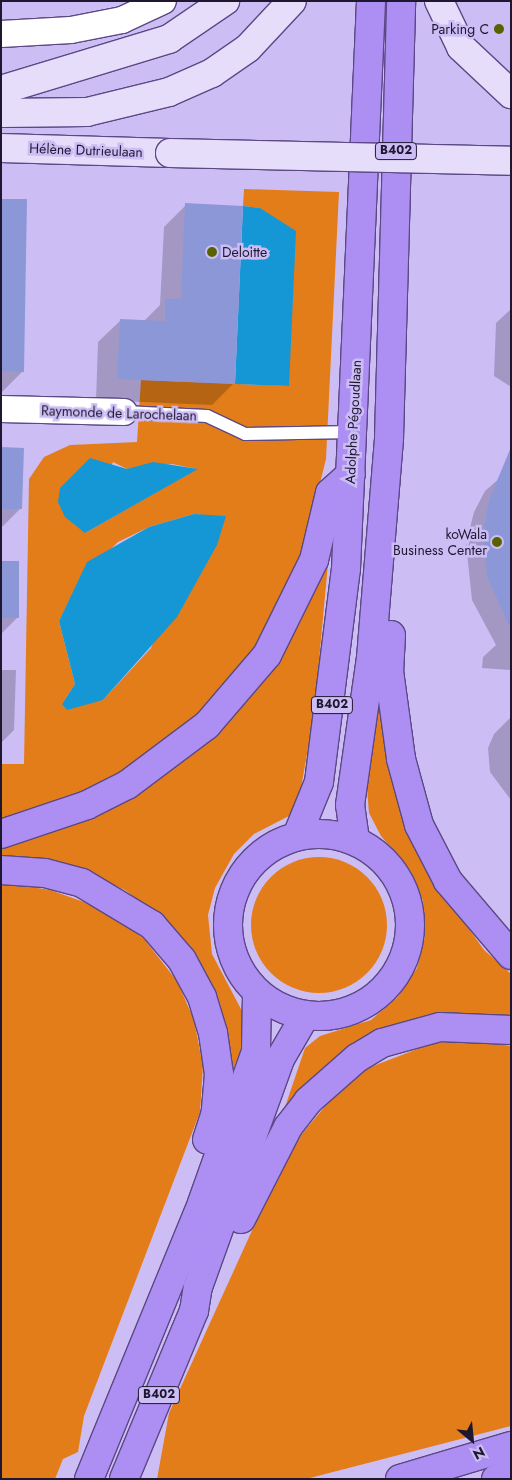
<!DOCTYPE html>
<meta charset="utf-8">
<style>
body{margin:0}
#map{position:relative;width:512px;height:1480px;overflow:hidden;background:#ccbef5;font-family:Jost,sans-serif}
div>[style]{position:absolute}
.green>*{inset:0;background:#e37d1a}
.round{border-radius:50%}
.water>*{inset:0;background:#1497d4}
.shadow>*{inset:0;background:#0003}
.building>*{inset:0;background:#8c97d8}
.roads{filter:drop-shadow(1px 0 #5b4884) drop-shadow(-1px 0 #5b4884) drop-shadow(0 1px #5b4884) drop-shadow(0 -1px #5b4884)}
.lane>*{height:12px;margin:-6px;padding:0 6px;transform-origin:6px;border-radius:6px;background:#fff}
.street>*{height:26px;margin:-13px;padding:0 13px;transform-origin:13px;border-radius:13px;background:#fff}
.secondary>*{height:28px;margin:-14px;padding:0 14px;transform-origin:14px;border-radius:14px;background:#e6ddfb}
.highway>*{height:28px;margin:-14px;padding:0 14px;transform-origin:14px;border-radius:14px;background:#ad8ef3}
.highway>.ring{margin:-14px;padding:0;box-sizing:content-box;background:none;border:28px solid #ad8ef3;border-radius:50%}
.bridges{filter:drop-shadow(1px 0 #5b4884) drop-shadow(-1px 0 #5b4884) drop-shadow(0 1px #5b4884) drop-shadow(0 -1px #5b4884)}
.secondary-bridge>*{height:28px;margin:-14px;padding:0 14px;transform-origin:14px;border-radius:14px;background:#e6ddfb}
.dots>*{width:14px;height:14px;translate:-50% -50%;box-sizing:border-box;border:2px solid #ccbef5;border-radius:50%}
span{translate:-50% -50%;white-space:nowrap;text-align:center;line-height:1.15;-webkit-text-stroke:5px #ccbef5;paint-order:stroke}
.shield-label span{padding:1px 4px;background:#ccbef5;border:1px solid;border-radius:4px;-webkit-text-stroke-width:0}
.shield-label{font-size:12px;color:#1f1730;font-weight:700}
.poi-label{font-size:14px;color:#1f1730}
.right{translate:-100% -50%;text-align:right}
.left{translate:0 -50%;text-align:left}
.street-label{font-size:14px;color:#1f1730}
.frame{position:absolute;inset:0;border:2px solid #1f1730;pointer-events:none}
.north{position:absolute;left:447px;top:1415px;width:50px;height:50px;-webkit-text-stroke:4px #ccbef5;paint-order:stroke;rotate:152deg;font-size:14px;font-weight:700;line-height:20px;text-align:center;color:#1f1730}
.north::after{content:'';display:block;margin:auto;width:18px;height:22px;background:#1f1730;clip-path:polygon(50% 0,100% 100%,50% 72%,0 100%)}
</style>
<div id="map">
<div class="green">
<i style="clip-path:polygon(evenodd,244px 189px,339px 192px,326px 459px,302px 555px,256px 648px,198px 715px,121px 774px,82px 793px,1px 820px,1px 764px,24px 764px,29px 479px,44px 457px,70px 445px,137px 442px,141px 380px,289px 386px,260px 208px,243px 206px,244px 189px,113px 462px,127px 469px,172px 464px,197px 469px,85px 533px,113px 462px,244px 189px,194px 514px,202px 515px,151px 648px,103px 700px,62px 704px,75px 684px,59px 621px,79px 580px,118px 542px,149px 527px,194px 514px)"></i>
<i style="clip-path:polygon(331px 531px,314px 715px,299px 799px,289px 816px,254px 834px,234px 854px,215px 888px,208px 915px,212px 954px,242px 1011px,246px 1036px,227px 1086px,148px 908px,125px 890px,90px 874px,1px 860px,1px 844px,94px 813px,145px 789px,202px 746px)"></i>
<i style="clip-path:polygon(380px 683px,443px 892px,484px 950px,511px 974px,511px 1021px,354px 1046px,318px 1072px,283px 1113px,305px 1048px,320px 1036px,371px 1020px,397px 998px,417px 968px,425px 936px,423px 901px,410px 870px,381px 836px,369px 813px,366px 776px)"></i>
<i class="round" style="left:251px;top:857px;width:136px;height:136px"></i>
<i style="clip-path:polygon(7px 883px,50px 890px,84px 902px,116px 917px,144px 939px,177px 981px,194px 1020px,203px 1066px,200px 1112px,84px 1416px,78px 1452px,63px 1459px,55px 1479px,1px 1479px,1px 884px)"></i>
<i style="clip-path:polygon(466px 1040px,511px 1046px,511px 1426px,306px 1479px,157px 1479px,169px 1413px,275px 1180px,302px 1134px,341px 1087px,368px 1068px,433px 1043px)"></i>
</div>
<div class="water">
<i style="clip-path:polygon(243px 206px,260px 208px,296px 231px,289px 386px,235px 384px)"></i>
<i style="clip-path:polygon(90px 458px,127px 469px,153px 462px,198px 469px,85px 533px,65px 517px,58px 502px,60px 488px)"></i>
<i style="clip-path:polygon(194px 514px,226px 516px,217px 545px,177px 617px,103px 700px,67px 710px,62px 704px,75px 684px,59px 621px,87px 562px,149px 527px)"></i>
</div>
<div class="shadow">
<i style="clip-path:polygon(1px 200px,23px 371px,1px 393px)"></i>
<i style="clip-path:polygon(186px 205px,234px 383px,212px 405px,96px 400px,98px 342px,121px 320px,144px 321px,160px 305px,164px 227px)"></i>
<i style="clip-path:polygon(511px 309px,511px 387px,494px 376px,496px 323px)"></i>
<i style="clip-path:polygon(1px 449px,20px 509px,3px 526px,1px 526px)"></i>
<i style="clip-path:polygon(511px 468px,511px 670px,482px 668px,483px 657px,496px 645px,472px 600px,466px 544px,474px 512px,485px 491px)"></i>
<i style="clip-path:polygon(1px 563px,18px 617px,1px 634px)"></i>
<i style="clip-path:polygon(1px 670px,16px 670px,14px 730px,1px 743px)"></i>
<i style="clip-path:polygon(511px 717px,511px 800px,490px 772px,488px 748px,494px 734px)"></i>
</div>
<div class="building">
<i style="clip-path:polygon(1px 199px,27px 199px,24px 372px,1px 371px)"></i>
<i style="clip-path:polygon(185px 203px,243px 206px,235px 384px,117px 379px,120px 319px,165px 321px,165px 299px,181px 299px)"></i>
<i style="clip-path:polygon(1px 447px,24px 448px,22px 509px,1px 509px)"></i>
<i style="clip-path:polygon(511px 447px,511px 630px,487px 576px,483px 533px,489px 500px)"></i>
<i style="clip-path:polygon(1px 561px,19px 561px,19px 618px,1px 618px)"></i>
</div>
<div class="roads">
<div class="lane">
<i style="left:124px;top:412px;width:83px;rotate:2.8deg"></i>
<i style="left:207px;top:416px;width:42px;rotate:25.3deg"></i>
<i style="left:245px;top:434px;width:107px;rotate:-1.1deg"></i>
</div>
<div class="street">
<i style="left:1px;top:34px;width:70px;rotate:-3.3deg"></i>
<i style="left:71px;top:30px;width:52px;rotate:-11.1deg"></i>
<i style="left:122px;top:20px;width:45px;rotate:-24.9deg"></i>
<i style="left:1px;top:409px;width:123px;rotate:1.4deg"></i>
</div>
<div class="secondary">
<i style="left:439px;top:1px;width:51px;rotate:64.4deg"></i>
<i style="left:461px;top:47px;width:69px;rotate:43.2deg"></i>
<i style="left:1px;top:90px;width:176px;rotate:-16.9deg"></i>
<i style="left:169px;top:39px;width:68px;rotate:-34.2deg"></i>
<i style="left:1px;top:113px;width:86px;rotate:-0.7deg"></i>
<i style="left:87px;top:112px;width:84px;rotate:-13.7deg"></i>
<i style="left:169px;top:92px;width:47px;rotate:-23.8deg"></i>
<i style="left:212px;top:73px;width:44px;rotate:-34.8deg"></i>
<i style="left:248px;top:48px;width:64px;rotate:-46.9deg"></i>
<i style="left:1px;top:148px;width:169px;rotate:1.7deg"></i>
</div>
<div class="highway">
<i style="left:391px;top:635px;width:36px;rotate:93deg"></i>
<i style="left:389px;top:671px;width:89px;rotate:82.2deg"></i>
<i style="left:401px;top:759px;width:68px;rotate:74.7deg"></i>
<i style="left:419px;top:825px;width:63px;rotate:62.6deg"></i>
<i style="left:448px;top:881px;width:97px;rotate:49.6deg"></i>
<i class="ring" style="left:228px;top:834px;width:154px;height:154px"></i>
<i style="left:1px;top:834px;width:91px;rotate:-18.6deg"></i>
<i style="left:87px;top:805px;width:45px;rotate:-26.6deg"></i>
<i style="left:127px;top:785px;width:100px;rotate:-36.9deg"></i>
<i style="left:207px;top:725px;width:92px;rotate:-49.4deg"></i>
<i style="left:267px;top:655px;width:106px;rotate:-63.7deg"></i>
<i style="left:314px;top:560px;width:69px;rotate:-76.6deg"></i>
<i style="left:330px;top:493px;width:28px;rotate:-42deg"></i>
<i style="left:297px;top:836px;width:58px;rotate:-67.8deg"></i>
<i style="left:319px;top:782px;width:215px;rotate:-82.8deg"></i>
<i style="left:346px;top:569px;width:569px;rotate:-87.48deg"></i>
<i style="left:355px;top:840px;width:35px;rotate:-98deg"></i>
<i style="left:350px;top:805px;width:148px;rotate:-81.9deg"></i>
<i style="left:371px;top:658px;width:221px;rotate:-85.3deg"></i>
<i style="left:389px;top:438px;width:437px;rotate:-88.4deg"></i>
<i style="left:1px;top:870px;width:44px;rotate:3.9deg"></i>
<i style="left:45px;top:873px;width:38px;rotate:15deg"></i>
<i style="left:82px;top:883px;width:82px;rotate:31deg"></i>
<i style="left:152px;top:925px;width:46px;rotate:49.4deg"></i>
<i style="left:182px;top:960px;width:42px;rotate:61.6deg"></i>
<i style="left:202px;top:997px;width:38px;rotate:73deg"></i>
<i style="left:213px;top:1033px;width:41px;rotate:81.7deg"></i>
<i style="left:219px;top:1074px;width:38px;rotate:95deg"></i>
<i style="left:216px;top:1112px;width:29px;rotate:108deg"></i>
<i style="left:241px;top:1219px;width:103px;rotate:-62.9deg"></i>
<i style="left:288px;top:1127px;width:33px;rotate:-52deg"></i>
<i style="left:308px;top:1101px;width:65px;rotate:-41.3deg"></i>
<i style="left:357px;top:1058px;width:29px;rotate:-31deg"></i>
<i style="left:382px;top:1043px;width:60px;rotate:-15.4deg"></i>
<i style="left:440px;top:1027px;width:71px;rotate:2.4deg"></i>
<i style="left:89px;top:1479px;width:298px;rotate:-67.7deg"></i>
<i style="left:202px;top:1203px;width:161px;rotate:-70.4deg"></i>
<i style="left:256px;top:1051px;width:58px;rotate:-89deg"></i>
<i style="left:124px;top:1479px;width:182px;rotate:-67.4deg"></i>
<i style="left:194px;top:1311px;width:24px;rotate:-81deg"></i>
<i style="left:198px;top:1287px;width:242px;rotate:-70.2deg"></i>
<i style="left:280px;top:1059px;width:50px;rotate:-59.8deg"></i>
<i style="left:400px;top:1479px;width:116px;rotate:-16.6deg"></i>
<i style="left:496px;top:1479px;width:16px;rotate:-18deg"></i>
</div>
</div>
<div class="bridges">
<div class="secondary-bridge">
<i style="left:170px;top:153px;width:341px;rotate:1.3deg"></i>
</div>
</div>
<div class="dots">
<i style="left:499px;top:29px;background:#586201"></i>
<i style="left:212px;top:252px;background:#586201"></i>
<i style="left:497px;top:542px;background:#586201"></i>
</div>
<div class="shield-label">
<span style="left:396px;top:151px">B402</span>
<span style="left:332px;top:705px">B402</span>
<span style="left:159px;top:1395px">B402</span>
</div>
<div class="poi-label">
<span class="right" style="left:489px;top:29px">Parking C</span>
<span class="left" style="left:222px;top:252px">Deloitte</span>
<span class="right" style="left:487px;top:542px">koWala<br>Business Center</span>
</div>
<div class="street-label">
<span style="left:86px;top:150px;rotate:2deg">Hélène Dutrieulaan</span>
<span style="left:119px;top:413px;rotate:2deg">Raymonde de Larochelaan</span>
<span style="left:353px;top:422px;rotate:-87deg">Adolphe Pégoudlaan</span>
</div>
<div class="frame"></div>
<div class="north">N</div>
</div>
